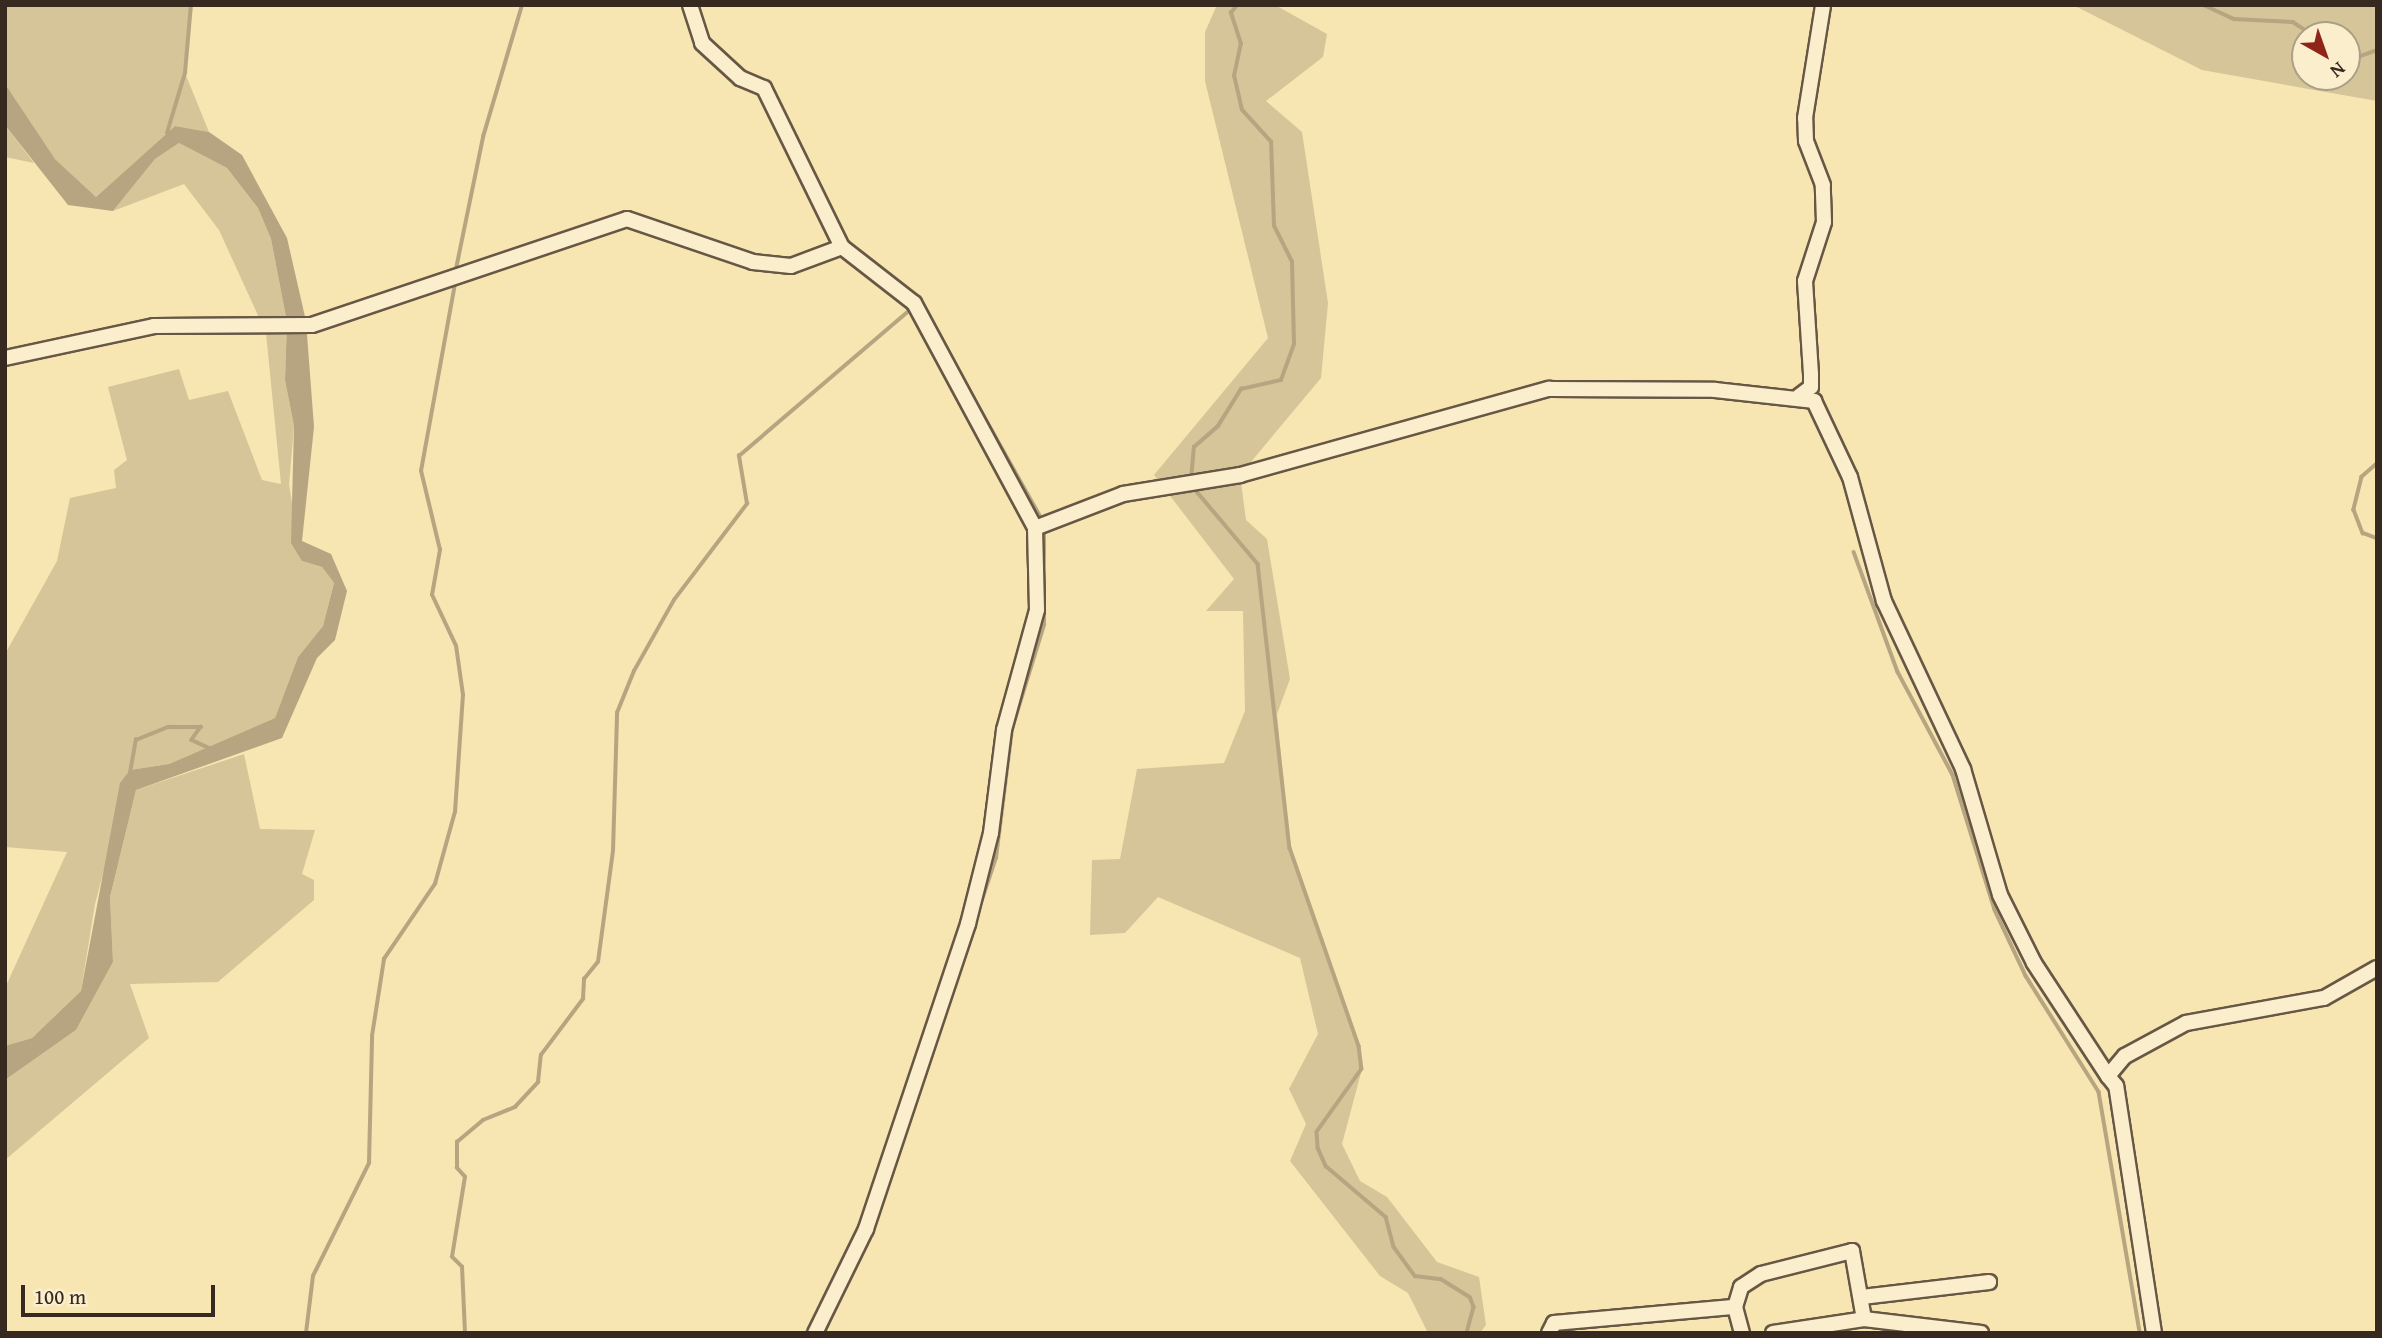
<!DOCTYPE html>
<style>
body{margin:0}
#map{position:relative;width:2382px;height:1338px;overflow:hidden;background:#f7e5b2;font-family:"Gentium Book Plus",serif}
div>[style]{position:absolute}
.green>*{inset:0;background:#d6c599}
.water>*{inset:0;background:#b6a580}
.stream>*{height:3.5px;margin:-1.75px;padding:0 1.75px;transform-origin:1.75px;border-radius:1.75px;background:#b6a580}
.roads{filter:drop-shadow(2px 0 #675744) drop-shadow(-2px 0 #675744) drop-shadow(0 2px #675744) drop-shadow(0 -2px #675744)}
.minor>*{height:14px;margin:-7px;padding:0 7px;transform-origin:7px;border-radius:7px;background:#faeecd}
span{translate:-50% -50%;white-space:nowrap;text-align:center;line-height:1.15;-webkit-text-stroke:5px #faeecd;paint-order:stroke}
.frame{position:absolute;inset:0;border:7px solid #372820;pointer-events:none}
.north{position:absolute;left:2291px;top:21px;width:70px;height:70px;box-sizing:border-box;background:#faeecd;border:2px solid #ac9f88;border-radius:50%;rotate:140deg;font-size:19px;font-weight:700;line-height:28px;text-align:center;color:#372820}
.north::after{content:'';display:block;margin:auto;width:24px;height:32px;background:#8f2418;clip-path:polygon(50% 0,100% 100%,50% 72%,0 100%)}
.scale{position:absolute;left:21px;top:1285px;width:194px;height:32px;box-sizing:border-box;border:4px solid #372820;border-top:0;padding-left:9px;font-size:21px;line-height:24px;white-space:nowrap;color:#372820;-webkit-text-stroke:5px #faeecd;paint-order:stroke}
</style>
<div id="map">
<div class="green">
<i style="clip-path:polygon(5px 5px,191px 5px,185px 73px,209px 132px,175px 126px,96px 197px,55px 159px,12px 101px,5px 84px)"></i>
<i style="clip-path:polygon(1217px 5px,1275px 5px,1327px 34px,1323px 57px,1266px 101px,1302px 132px,1328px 303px,1321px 378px,1240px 475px,1246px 520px,1267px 539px,1290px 679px,1277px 714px,1290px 848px,1359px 1046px,1362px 1069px,1342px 1144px,1360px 1181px,1387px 1197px,1437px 1262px,1479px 1277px,1486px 1325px,1480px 1333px,1428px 1333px,1408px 1293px,1380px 1276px,1290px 1161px,1306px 1124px,1289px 1089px,1318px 1034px,1300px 958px,1158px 897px,1125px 933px,1090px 935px,1092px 860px,1120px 859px,1137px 769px,1224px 763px,1245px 711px,1243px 611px,1206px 611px,1234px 579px,1154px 475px,1268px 338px,1205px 81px,1205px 32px)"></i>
<i style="clip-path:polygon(evenodd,2073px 5px,2377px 5px,2377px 101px,2202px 70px,2073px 5px,2347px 35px,2347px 77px,2305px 77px,2305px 35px,2347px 35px)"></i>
<i style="clip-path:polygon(5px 125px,34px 163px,5px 157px)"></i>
<i style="clip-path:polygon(179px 143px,227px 168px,258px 208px,271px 239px,287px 322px,285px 380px,294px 426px,289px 485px,302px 561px,322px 567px,334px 583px,323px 626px,298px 657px,275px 718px,169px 764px,130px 770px,95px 904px,81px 991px,32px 1038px,5px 1046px,5px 988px,67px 852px,5px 847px,5px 654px,57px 561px,70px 498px,116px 488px,114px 470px,127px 460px,108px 387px,179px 369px,189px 400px,228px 391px,262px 480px,281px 484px,266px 333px,219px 230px,184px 184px,113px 211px,155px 159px)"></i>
<i style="clip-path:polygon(244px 754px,260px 829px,315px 830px,302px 874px,314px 880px,314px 900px,218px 982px,130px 984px,149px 1038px,5px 1160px,5px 1080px,76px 1030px,113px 962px,110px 897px,136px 790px)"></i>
</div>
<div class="water">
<i style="clip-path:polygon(5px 84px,55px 159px,96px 197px,175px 126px,209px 132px,242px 155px,287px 238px,306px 321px,314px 427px,302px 541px,331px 554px,347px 591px,335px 640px,317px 658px,282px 738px,136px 790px,110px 897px,113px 962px,76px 1030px,5px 1080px,5px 1046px,32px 1038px,81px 991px,120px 783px,130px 770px,169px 764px,275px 718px,298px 657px,323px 626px,334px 583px,322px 567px,302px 561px,291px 543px,294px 426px,285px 380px,287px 322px,271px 239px,258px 208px,227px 168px,179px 143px,155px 159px,113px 211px,68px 205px,5px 125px)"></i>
</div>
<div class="stream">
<i style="left:2170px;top:5px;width:34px"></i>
<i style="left:2204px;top:5px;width:33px;rotate:25deg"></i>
<i style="left:2234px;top:19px;width:59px;rotate:2.9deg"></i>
<i style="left:2293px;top:22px;width:24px;rotate:33deg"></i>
<i style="left:2347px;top:61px;width:32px;rotate:-20deg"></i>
<i style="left:752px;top:76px;width:22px;rotate:32deg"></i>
<i style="left:793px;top:132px;width:125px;rotate:63.4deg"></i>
<i style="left:167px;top:133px;width:63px;rotate:-73.3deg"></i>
<i style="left:185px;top:73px;width:68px;rotate:-85deg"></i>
<i style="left:456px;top:269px;width:135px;rotate:-78.4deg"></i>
<i style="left:483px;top:137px;width:138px;rotate:-73.5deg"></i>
<i style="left:937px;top:332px;width:217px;rotate:60.7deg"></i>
<i style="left:2377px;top:464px;width:20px;rotate:139deg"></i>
<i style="left:2362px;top:477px;width:34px;rotate:104deg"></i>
<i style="left:2354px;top:510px;width:25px;rotate:69deg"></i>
<i style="left:2363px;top:533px;width:15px;rotate:20deg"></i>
<i style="left:1191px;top:480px;width:33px;rotate:-85deg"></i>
<i style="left:1194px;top:447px;width:32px;rotate:-41deg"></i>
<i style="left:1218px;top:426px;width:44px;rotate:-58.1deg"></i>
<i style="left:1241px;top:389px;width:41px;rotate:-12.7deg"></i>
<i style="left:1281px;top:380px;width:38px;rotate:-70deg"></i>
<i style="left:1294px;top:344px;width:82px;rotate:-91.4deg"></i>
<i style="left:1292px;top:262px;width:40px;rotate:-116.6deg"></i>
<i style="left:1274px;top:226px;width:84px;rotate:-92deg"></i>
<i style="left:1271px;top:142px;width:43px;rotate:-132.2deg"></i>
<i style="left:1242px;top:110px;width:35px;rotate:-103deg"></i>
<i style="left:1234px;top:76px;width:33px;rotate:-78deg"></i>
<i style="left:1241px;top:44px;width:33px;rotate:-108deg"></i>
<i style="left:1231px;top:13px;width:10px;rotate:-53deg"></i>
<i style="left:1193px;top:487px;width:101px;rotate:49.8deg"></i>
<i style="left:1258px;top:564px;width:286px;rotate:83.6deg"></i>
<i style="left:1290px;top:848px;width:210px;rotate:70.8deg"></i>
<i style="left:1359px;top:1046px;width:23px;rotate:83deg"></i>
<i style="left:1362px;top:1069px;width:77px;rotate:125.5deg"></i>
<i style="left:1317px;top:1132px;width:16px;rotate:86deg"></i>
<i style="left:1318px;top:1148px;width:20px;rotate:66deg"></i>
<i style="left:1326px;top:1166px;width:79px;rotate:40.4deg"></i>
<i style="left:1386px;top:1217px;width:31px;rotate:75deg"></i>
<i style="left:1394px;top:1247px;width:36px;rotate:54deg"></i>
<i style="left:1415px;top:1276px;width:26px;rotate:7deg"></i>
<i style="left:1441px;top:1279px;width:34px;rotate:32deg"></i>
<i style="left:1470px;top:1297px;width:11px;rotate:68deg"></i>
<i style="left:1474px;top:1307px;width:27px;rotate:105deg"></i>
<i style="left:1854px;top:552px;width:128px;rotate:69.9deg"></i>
<i style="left:1898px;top:672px;width:117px;rotate:61.9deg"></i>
<i style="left:1953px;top:775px;width:141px;rotate:72.7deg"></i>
<i style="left:1995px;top:910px;width:73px;rotate:64.8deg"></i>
<i style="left:2026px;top:976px;width:137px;rotate:57.8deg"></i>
<i style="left:2099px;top:1092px;width:244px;rotate:80.3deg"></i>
<i style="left:130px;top:773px;width:34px;rotate:-80deg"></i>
<i style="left:136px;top:740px;width:35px;rotate:-22deg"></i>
<i style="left:169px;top:727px;width:32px"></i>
<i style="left:201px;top:727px;width:16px;rotate:125deg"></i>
<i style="left:192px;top:740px;width:23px;rotate:25deg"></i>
<i style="left:896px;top:1160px;width:318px;rotate:-71.7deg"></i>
<i style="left:996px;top:858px;width:130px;rotate:-82.9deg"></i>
<i style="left:1012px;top:729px;width:109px;rotate:-72.9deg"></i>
<i style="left:1044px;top:625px;width:97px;rotate:-90deg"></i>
<i style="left:306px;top:1333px;width:57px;rotate:-83deg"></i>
<i style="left:313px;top:1276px;width:126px;rotate:-63.6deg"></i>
<i style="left:369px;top:1163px;width:127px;rotate:-88.6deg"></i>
<i style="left:372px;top:1036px;width:78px;rotate:-81.1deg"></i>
<i style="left:384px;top:959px;width:91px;rotate:-55.8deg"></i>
<i style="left:435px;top:884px;width:75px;rotate:-74.5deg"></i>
<i style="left:455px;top:812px;width:117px;rotate:-86.1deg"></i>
<i style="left:463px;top:695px;width:49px;rotate:-98.1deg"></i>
<i style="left:456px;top:646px;width:56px;rotate:-115.2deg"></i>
<i style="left:432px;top:595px;width:46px;rotate:-79.9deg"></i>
<i style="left:440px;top:550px;width:81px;rotate:-103.5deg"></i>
<i style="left:421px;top:471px;width:190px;rotate:-79.7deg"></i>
<i style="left:465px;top:1333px;width:66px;rotate:-92.6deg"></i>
<i style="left:462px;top:1267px;width:14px;rotate:-135deg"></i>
<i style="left:452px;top:1257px;width:81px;rotate:-80.8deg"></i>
<i style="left:465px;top:1177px;width:12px;rotate:-132deg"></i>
<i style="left:457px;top:1168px;width:26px;rotate:-90deg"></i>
<i style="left:457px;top:1142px;width:34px;rotate:-40deg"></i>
<i style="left:483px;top:1120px;width:35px;rotate:-22deg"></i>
<i style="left:515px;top:1107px;width:34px;rotate:-47deg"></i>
<i style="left:538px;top:1082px;width:27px;rotate:-84deg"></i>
<i style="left:541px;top:1055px;width:70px;rotate:-53.1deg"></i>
<i style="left:583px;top:999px;width:20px;rotate:-87deg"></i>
<i style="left:584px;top:979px;width:22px;rotate:-51deg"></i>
<i style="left:598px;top:962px;width:112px;rotate:-82.3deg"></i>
<i style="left:613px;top:851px;width:138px;rotate:-88.3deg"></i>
<i style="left:617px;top:713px;width:45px;rotate:-68deg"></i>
<i style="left:634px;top:671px;width:81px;rotate:-60.6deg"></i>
<i style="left:674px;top:600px;width:121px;rotate:-52.8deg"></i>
<i style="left:747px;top:504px;width:49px;rotate:-99.5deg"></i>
<i style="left:739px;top:456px;width:225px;rotate:-40.5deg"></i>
<i style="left:824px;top:1333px;width:15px;rotate:-67deg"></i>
</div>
<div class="roads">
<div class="minor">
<i style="left:690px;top:5px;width:40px;rotate:72deg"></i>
<i style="left:702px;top:43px;width:52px;rotate:42.6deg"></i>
<i style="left:740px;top:78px;width:26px;rotate:23deg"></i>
<i style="left:764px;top:88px;width:177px;rotate:63.9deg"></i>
<i style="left:842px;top:247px;width:91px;rotate:37.9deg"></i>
<i style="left:914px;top:303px;width:255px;rotate:61.7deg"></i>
<i style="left:1035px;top:528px;width:82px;rotate:88.6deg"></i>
<i style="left:1037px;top:610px;width:124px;rotate:105.4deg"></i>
<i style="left:1004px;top:730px;width:104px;rotate:97.2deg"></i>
<i style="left:991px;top:833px;width:94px;rotate:104.2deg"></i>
<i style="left:968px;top:924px;width:322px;rotate:108.5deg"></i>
<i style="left:866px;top:1229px;width:116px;rotate:116.1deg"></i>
<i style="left:5px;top:358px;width:152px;rotate:-12.1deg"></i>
<i style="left:154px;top:326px;width:158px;rotate:-0.4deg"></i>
<i style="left:312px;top:325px;width:332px;rotate:-18.6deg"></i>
<i style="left:627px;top:219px;width:133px;rotate:18.8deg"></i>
<i style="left:753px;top:262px;width:38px;rotate:6deg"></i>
<i style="left:791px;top:266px;width:54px;rotate:-20.4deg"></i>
<i style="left:1799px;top:396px;width:15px;rotate:-37deg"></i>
<i style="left:1811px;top:387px;width:13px;rotate:-90deg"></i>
<i style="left:1811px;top:374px;width:93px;rotate:-93.7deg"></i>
<i style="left:1805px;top:281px;width:62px;rotate:-72.1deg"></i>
<i style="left:1824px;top:222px;width:37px;rotate:-92deg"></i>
<i style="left:1823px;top:185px;width:47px;rotate:-111.1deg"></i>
<i style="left:1806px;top:141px;width:23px;rotate:-92deg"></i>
<i style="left:1805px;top:118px;width:114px;rotate:-80.9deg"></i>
<i style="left:1035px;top:528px;width:94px;rotate:-21.1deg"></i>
<i style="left:1123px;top:494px;width:119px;rotate:-9.2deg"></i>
<i style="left:1240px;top:475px;width:321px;rotate:-15.6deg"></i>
<i style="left:1549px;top:389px;width:166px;rotate:0.3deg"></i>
<i style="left:1715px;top:390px;width:100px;rotate:6.3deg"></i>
<i style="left:1814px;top:401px;width:84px;rotate:64.7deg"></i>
<i style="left:1850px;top:477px;width:129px;rotate:74.7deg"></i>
<i style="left:1884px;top:601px;width:186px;rotate:64.8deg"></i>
<i style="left:1963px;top:769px;width:131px;rotate:73.6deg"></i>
<i style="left:2000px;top:895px;width:76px;rotate:63.4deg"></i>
<i style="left:2034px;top:963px;width:135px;rotate:56.8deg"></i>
<i style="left:1862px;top:1297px;width:128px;rotate:-6.7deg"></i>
<i style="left:1735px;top:1307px;width:21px;rotate:-73deg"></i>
<i style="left:1741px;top:1287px;width:24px;rotate:-33deg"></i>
<i style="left:1761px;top:1274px;width:94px;rotate:-14.2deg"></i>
<i style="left:1852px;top:1251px;width:69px;rotate:80deg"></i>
<i style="left:1549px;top:1333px;width:11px;rotate:-63deg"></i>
<i style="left:1554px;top:1323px;width:182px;rotate:-5.1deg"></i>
<i style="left:1735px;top:1307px;width:27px;rotate:75deg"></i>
<i style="left:1773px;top:1333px;width:92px;rotate:-8.7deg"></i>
<i style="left:1864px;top:1319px;width:118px;rotate:6.8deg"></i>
<i style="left:2154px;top:1333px;width:250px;rotate:-98.7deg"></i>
<i style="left:2116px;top:1086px;width:13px;rotate:-129deg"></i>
<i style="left:2108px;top:1076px;width:26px;rotate:-50deg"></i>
<i style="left:2125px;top:1056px;width:69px;rotate:-28.4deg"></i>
<i style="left:2186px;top:1023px;width:140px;rotate:-10.3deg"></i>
<i style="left:2324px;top:998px;width:61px;rotate:-29.5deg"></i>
</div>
</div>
<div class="frame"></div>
<div class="north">N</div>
<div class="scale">100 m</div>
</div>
